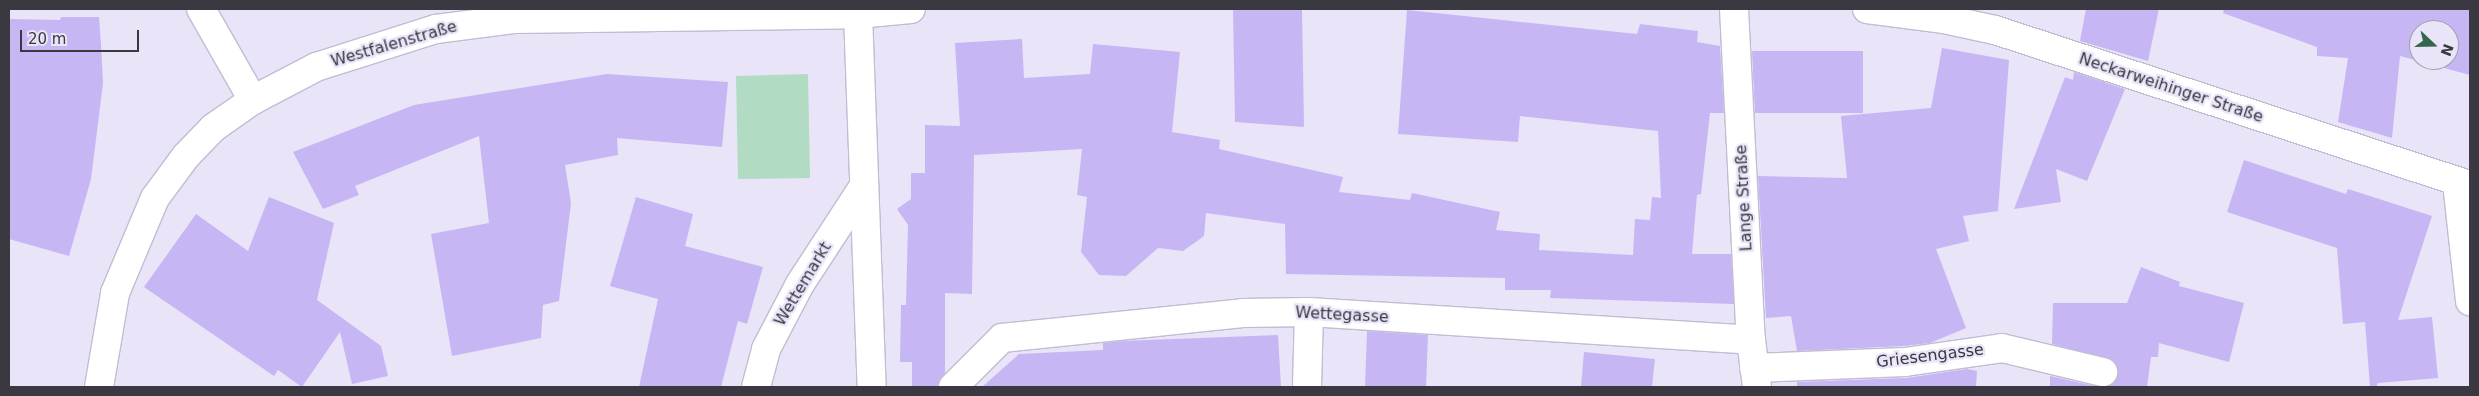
<!DOCTYPE html>
<meta charset="utf-8">
<style>
body{margin:0}
#map{position:relative;width:2479px;height:396px;overflow:hidden;background:#e9e4f8;font-family:"DejaVu Sans",sans-serif}
div>[style]{position:absolute}
.green>*{inset:0;background:#b2dbc3}
.building>*{inset:0;background:#c7b6f4}
.roads{filter:drop-shadow(1px 0 #c1bdd1) drop-shadow(-1px 0 #c1bdd1) drop-shadow(0 1px #c1bdd1) drop-shadow(0 -1px #c1bdd1)}
.minor>*{height:28px;margin:-14px;padding:0 14px;transform-origin:14px;border-radius:14px;background:#fff}
.secondary>*{height:28px;margin:-14px;padding:0 14px;transform-origin:14px;border-radius:14px;background:#fff}
span{translate:-50% -50%;white-space:nowrap;text-align:center;line-height:1.15;-webkit-text-stroke:4.5px #e9e4f8;paint-order:stroke}
.street-label{font-size:16px;color:#3a3840}
.frame{position:absolute;inset:0;border:10px solid #3a3840;pointer-events:none}
.north{position:absolute;left:2409px;top:20px;width:50px;height:50px;box-sizing:border-box;background:#e9e4f8;border:1px solid #a39fae;border-radius:50%;rotate:111deg;font-size:14px;font-weight:700;line-height:20px;text-align:center;color:#3a3840}
.north::after{content:'';display:block;margin:auto;width:18px;height:22px;background:#32674c;clip-path:polygon(50% 0,100% 100%,50% 72%,0 100%)}
.scale{position:absolute;left:20px;top:30px;width:119px;height:22px;box-sizing:border-box;border:2px solid #3a3840;border-top:0;padding-left:6px;font-size:15px;line-height:18px;white-space:nowrap;color:#3a3840;-webkit-text-stroke:4px #e9e4f8;paint-order:stroke}
</style>
<div id="map">
<div class="green">
<i style="clip-path:polygon(808px 74px,810px 178px,738px 179px,736px 76px)"></i>
</div>
<div class="building">
<i style="clip-path:polygon(1233px 9px,1302px 9px,1304px 127px,1235px 122px)"></i>
<i style="clip-path:polygon(2086px 9px,2159px 9px,2148px 61px,2080px 41px)"></i>
<i style="clip-path:polygon(evenodd,2224px 9px,2470px 9px,2470px 75px,2400px 56px,2392px 138px,2338px 122px,2348px 58px,2317px 56px,2317px 47px,2223px 13px,2224px 9px,2419px 30px,2449px 30px,2449px 60px,2419px 60px,2419px 30px)"></i>
<i style="clip-path:polygon(1407px 10px,1637px 34px,1640px 24px,1698px 31px,1697px 42px,1720px 46px,1724px 113px,1710px 113px,1701px 194px,1697px 195px,1692px 254px,1731px 254px,1734px 304px,1550px 298px,1551px 290px,1505px 290px,1505px 278px,1286px 274px,1285px 224px,1206px 213px,1204px 236px,1183px 251px,1158px 248px,1126px 276px,1099px 275px,1081px 252px,1087px 197px,1077px 195px,1082px 149px,974px 155px,972px 294px,945px 293px,945px 373px,938px 387px,912px 387px,912px 362px,900px 362px,901px 305px,906px 305px,908px 225px,897px 209px,911px 199px,911px 173px,925px 173px,925px 125px,960px 126px,955px 43px,1022px 39px,1024px 78px,1090px 74px,1093px 44px,1180px 52px,1172px 132px,1220px 140px,1219px 149px,1343px 177px,1339px 192px,1410px 200px,1412px 193px,1500px 212px,1496px 230px,1540px 234px,1539px 250px,1633px 255px,1635px 219px,1650px 220px,1652px 197px,1661px 198px,1658px 131px,1520px 116px,1518px 142px,1398px 134px)"></i>
<i style="clip-path:polygon(61px 17px,99px 17px,101px 44px,103px 83px,91px 179px,69px 256px,9px 239px,9px 19px,60px 20px)"></i>
<i style="clip-path:polygon(1942px 48px,2009px 60px,1998px 211px,1963px 216px,1969px 241px,1936px 249px,1966px 328px,1930px 343px,1904px 346px,1797px 351px,1791px 316px,1766px 318px,1758px 176px,1847px 178px,1841px 116px,1931px 108px)"></i>
<i style="clip-path:polygon(1752px 51px,1863px 51px,1863px 113px,1755px 113px)"></i>
<i style="clip-path:polygon(2074px 72px,2125px 89px,2087px 181px,2056px 169px,2061px 202px,2014px 209px,2065px 77px,2073px 80px)"></i>
<i style="clip-path:polygon(607px 74px,728px 82px,722px 147px,617px 138px,618px 155px,565px 165px,571px 203px,559px 301px,543px 305px,541px 338px,452px 356px,431px 234px,489px 223px,479px 136px,355px 186px,359px 195px,323px 209px,293px 152px,414px 105px)"></i>
<i style="clip-path:polygon(2244px 160px,2346px 194px,2348px 189px,2432px 216px,2398px 320px,2432px 317px,2438px 378px,2378px 383px,2376px 387px,2370px 387px,2365px 322px,2343px 324px,2337px 248px,2227px 212px)"></i>
<i style="clip-path:polygon(269px 197px,334px 223px,317px 300px,381px 346px,388px 376px,352px 384px,340px 332px,302px 387px,278px 370px,274px 376px,144px 287px,196px 214px,248px 251px)"></i>
<i style="clip-path:polygon(636px 197px,693px 214px,685px 246px,763px 267px,747px 324px,738px 321px,721px 387px,639px 387px,658px 299px,610px 286px)"></i>
<i style="clip-path:polygon(2141px 267px,2180px 282px,2179px 286px,2244px 303px,2229px 362px,2159px 343px,2158px 357px,2151px 357px,2147px 387px,2100px 387px,2114px 383px,2118px 376px,2113px 360px,2052px 344px,2053px 303px,2127px 303px)"></i>
<i style="clip-path:polygon(1367px 331px,1428px 335px,1426px 387px,1365px 387px)"></i>
<i style="clip-path:polygon(1278px 335px,1281px 387px,982px 387px,1019px 354px,1103px 350px,1103px 343px,1122px 341px)"></i>
<i style="clip-path:polygon(1584px 352px,1655px 359px,1652px 387px,1581px 387px)"></i>
<i style="clip-path:polygon(1967px 369px,1977px 371px,1976px 387px,1797px 387px,1797px 382px,1906px 378px)"></i>
<i style="clip-path:polygon(2050px 376px,2099px 387px,2100px 387px,2050px 387px)"></i>
</div>
<div class="roads">
<div class="minor">
<i style="left:201px;top:9px;width:105px;rotate:60.3deg"></i>
<i style="left:1734px;top:9px;width:331px;rotate:87.1deg"></i>
<i style="left:1751px;top:340px;width:47px;rotate:82.7deg"></i>
<i style="left:1867px;top:9px;width:78px;rotate:7.4deg"></i>
<i style="left:1944px;top:19px;width:52px;rotate:12.2deg"></i>
<i style="left:1995px;top:30px;width:500px;rotate:18.1deg"></i>
<i style="left:858px;top:14px;width:373px;rotate:87.9deg"></i>
<i style="left:2457px;top:183px;width:119px;rotate:83.7deg"></i>
<i style="left:1754px;top:368px;width:151px;rotate:-2.3deg"></i>
<i style="left:1905px;top:362px;width:98px;rotate:-8.2deg"></i>
<i style="left:2002px;top:348px;width:104px;rotate:13.4deg"></i>
<i style="left:756px;top:387px;width:39px;rotate:-75deg"></i>
<i style="left:766px;top:349px;width:73px;rotate:-62.4deg"></i>
<i style="left:800px;top:284px;width:117px;rotate:-56.9deg"></i>
<i style="left:953px;top:387px;width:69px;rotate:-45deg"></i>
<i style="left:1002px;top:338px;width:242px;rotate:-5.9deg"></i>
<i style="left:1243px;top:313px;width:66px;rotate:-0.9deg"></i>
<i style="left:1309px;top:312px;width:443px;rotate:3.6deg"></i>
<i style="left:1307px;top:387px;width:75px;rotate:-88.5deg"></i>
</div>
<div class="secondary">
<i style="left:99px;top:387px;width:95px;rotate:-80.3deg"></i>
<i style="left:115px;top:293px;width:103px;rotate:-67.2deg"></i>
<i style="left:155px;top:198px;width:52px;rotate:-53.6deg"></i>
<i style="left:186px;top:156px;width:39px;rotate:-46deg"></i>
<i style="left:213px;top:128px;width:49px;rotate:-35deg"></i>
<i style="left:253px;top:100px;width:71px;rotate:-27.6deg"></i>
<i style="left:316px;top:67px;width:126px;rotate:-17.6deg"></i>
<i style="left:436px;top:29px;width:80px;rotate:-7.2deg"></i>
<i style="left:515px;top:19px;width:343px;rotate:-0.8deg"></i>
<i style="left:858px;top:14px;width:53px;rotate:-5.4deg"></i>
</div>
</div>
<div class="street-label">
<span style="left:394px;top:44px;rotate:-16deg">Westfalenstraße</span>
<span style="left:2171px;top:88px;rotate:18deg">Neckarweihinger Straße</span>
<span style="left:1744px;top:198px;rotate:-93deg">Lange Straße</span>
<span style="left:803px;top:284px;rotate:-59deg">Wettemarkt</span>
<span style="left:1342px;top:315px;rotate:3deg">Wettegasse</span>
<span style="left:1930px;top:356px;rotate:-7deg">Griesengasse</span>
</div>
<div class="frame"></div>
<div class="north">N</div>
<div class="scale">20 m</div>
</div>
